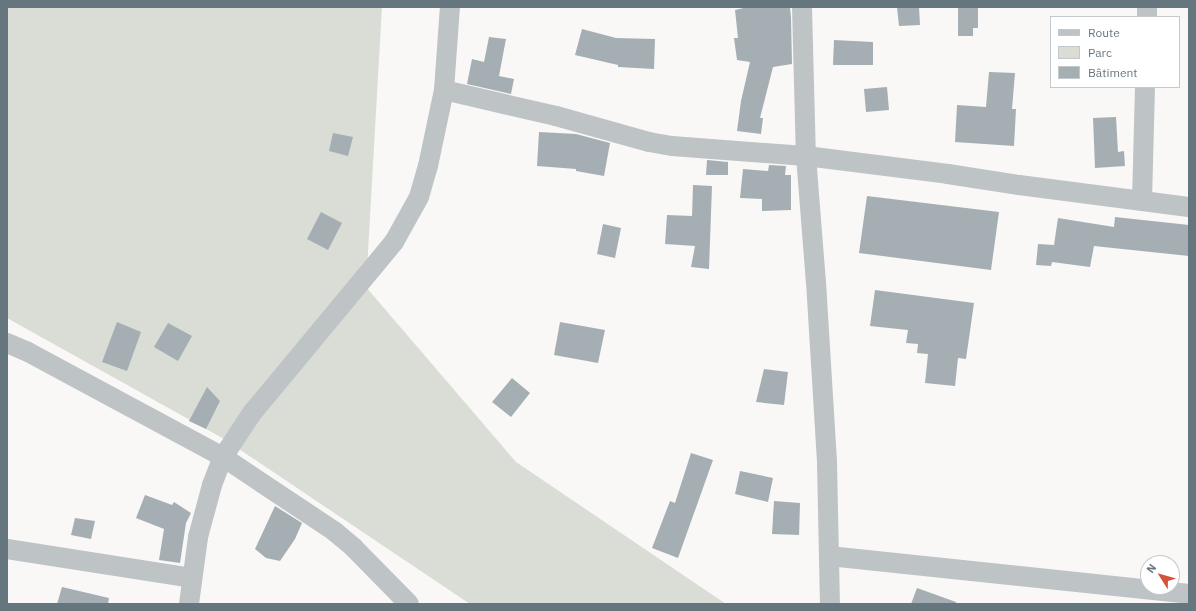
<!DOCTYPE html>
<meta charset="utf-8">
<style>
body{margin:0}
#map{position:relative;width:1196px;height:611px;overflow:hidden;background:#f9f8f7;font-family:"IBM Plex Sans",sans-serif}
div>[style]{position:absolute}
.green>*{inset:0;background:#d9ddd6}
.building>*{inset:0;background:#a5aeb3}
.street>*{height:20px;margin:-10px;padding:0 10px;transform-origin:10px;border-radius:10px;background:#bec3c6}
span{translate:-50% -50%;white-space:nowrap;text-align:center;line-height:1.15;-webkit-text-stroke:4px #fff;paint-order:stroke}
.frame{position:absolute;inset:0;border:8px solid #66767f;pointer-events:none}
.legend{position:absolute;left:1050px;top:16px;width:130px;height:72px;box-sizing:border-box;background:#fff;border:1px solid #c2c8cc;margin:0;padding:5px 7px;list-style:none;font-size:12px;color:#66767f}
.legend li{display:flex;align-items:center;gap:8px;height:20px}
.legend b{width:20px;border:1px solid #c2c8cc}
.north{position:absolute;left:1140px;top:555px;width:40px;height:40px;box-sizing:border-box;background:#fff;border:1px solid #c2c8cc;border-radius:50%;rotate:307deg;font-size:11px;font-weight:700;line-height:16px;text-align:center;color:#66767f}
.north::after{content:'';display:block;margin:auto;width:14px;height:18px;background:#d4533b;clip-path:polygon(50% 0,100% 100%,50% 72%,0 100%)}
</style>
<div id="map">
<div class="green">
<i style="clip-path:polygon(7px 7px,382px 7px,366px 287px,516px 462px,726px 604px,470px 604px,224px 439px,7px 318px)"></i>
</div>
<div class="building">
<i style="clip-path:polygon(748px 7px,790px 7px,791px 18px,792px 64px,773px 67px,760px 118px,763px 118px,761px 134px,737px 131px,741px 101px,750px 62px,737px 60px,734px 38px,738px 38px,735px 10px)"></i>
<i style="clip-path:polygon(897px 7px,919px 7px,920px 25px,899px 26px)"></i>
<i style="clip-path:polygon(958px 7px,978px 7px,978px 28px,973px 28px,973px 36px,958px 36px)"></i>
<i style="clip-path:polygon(582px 29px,616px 38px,655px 39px,654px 69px,618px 67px,618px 65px,575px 55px)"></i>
<i style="clip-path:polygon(489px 37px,506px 39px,499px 76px,514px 79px,511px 94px,467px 84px,472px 59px,484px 62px)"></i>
<i style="clip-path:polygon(834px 40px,873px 42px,873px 65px,833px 65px)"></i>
<i style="clip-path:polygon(989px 72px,1015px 73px,1012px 109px,1016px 109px,1014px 146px,955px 142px,957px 105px,986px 107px)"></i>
<i style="clip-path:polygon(887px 87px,889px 110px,866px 112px,864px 89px)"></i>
<i style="clip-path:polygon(1116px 117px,1118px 152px,1124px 151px,1125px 166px,1095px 168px,1093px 118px)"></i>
<i style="clip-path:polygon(539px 132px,576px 134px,610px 143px,604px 176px,576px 171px,576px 169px,537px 166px)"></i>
<i style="clip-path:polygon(333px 133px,353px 137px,348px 156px,329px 151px)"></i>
<i style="clip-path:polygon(707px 160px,728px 162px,728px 175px,706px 175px)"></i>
<i style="clip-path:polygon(769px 165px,786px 166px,785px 175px,791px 175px,791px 210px,762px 211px,762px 199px,740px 198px,743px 169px,768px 171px)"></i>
<i style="clip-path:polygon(693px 185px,712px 186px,709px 269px,691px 267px,695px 246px,665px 244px,667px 215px,692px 216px)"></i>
<i style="clip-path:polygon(867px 196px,999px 212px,991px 270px,859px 253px)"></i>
<i style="clip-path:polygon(321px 212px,342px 223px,328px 250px,307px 239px)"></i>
<i style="clip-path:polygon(1115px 217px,1189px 225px,1189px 256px,1094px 246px,1090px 267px,1052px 262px,1051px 266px,1036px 265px,1038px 244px,1054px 245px,1058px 218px,1114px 227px)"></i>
<i style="clip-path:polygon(603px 224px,621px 228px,615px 258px,597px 254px)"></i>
<i style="clip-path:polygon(875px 290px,974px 303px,966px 359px,958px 358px,955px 386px,925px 383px,928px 354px,917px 353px,918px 344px,906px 343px,908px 330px,870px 326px)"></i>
<i style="clip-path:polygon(117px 322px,141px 332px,127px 371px,102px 362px)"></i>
<i style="clip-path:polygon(560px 322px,605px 330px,598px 363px,554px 355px)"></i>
<i style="clip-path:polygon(168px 323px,192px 336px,178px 361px,154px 347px)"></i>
<i style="clip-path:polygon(764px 369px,788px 372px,784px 405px,756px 402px)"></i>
<i style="clip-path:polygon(512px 378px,530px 393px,511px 417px,492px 402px)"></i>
<i style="clip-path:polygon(207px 387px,220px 401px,206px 429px,189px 421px)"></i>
<i style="clip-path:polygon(691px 453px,713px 460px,678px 558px,652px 548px,670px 501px,675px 503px)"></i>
<i style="clip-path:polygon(740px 471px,773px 478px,768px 502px,735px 494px)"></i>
<i style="clip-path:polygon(145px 495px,172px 505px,174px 502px,191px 513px,186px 523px,180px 563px,159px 560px,164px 529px,136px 518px)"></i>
<i style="clip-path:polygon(774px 501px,800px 503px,799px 535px,772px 534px)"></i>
<i style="clip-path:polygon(275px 506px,302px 523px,295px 539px,280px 561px,266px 558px,255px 549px)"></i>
<i style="clip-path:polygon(75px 518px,95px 521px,91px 539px,71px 535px)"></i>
<i style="clip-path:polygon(62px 587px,109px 598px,108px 604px,57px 604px)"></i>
<i style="clip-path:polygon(917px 588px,956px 602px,956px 604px,911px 604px)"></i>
</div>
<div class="street">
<i style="left:802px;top:7px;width:149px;rotate:88.5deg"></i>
<i style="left:806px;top:156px;width:126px;rotate:85.5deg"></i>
<i style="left:816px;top:282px;width:181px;rotate:86.5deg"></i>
<i style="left:827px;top:463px;width:141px;rotate:88.8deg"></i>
<i style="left:1147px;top:17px;width:10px;rotate:-90deg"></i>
<i style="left:444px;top:90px;width:115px;rotate:13.1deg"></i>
<i style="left:556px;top:116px;width:97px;rotate:15.6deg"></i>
<i style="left:649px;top:142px;width:23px;rotate:10deg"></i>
<i style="left:672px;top:146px;width:134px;rotate:4.3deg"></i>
<i style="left:806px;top:156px;width:143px;rotate:7.2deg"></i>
<i style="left:948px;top:174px;width:72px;rotate:8.8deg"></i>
<i style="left:1019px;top:185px;width:171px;rotate:7.4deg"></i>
<i style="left:1142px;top:201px;width:114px;rotate:-88.5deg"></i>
<i style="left:7px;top:343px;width:23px;rotate:23deg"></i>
<i style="left:28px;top:352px;width:221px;rotate:28.3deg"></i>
<i style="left:223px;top:457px;width:133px;rotate:33.7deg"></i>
<i style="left:334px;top:531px;width:26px;rotate:40deg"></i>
<i style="left:354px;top:548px;width:78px;rotate:45.5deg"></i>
<i style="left:7px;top:549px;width:187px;rotate:8.9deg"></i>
<i style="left:829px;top:556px;width:362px;rotate:6deg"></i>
<i style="left:189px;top:604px;width:68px;rotate:-82.3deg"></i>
<i style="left:198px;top:537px;width:54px;rotate:-74.9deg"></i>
<i style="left:212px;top:485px;width:30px;rotate:-69deg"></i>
<i style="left:223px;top:457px;width:53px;rotate:-56.6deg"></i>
<i style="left:252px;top:413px;width:222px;rotate:-50.3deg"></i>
<i style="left:394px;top:242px;width:51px;rotate:-60.9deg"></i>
<i style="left:419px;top:197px;width:32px;rotate:-74deg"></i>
<i style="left:428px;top:166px;width:78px;rotate:-78.1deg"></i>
<i style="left:444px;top:90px;width:83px;rotate:-85.9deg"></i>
</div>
<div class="frame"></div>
<ul class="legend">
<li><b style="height:5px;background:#bec3c6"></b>Route</li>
<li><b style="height:11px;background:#d9ddd6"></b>Parc</li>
<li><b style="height:11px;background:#a5aeb3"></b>Bâtiment</li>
</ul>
<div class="north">N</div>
</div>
